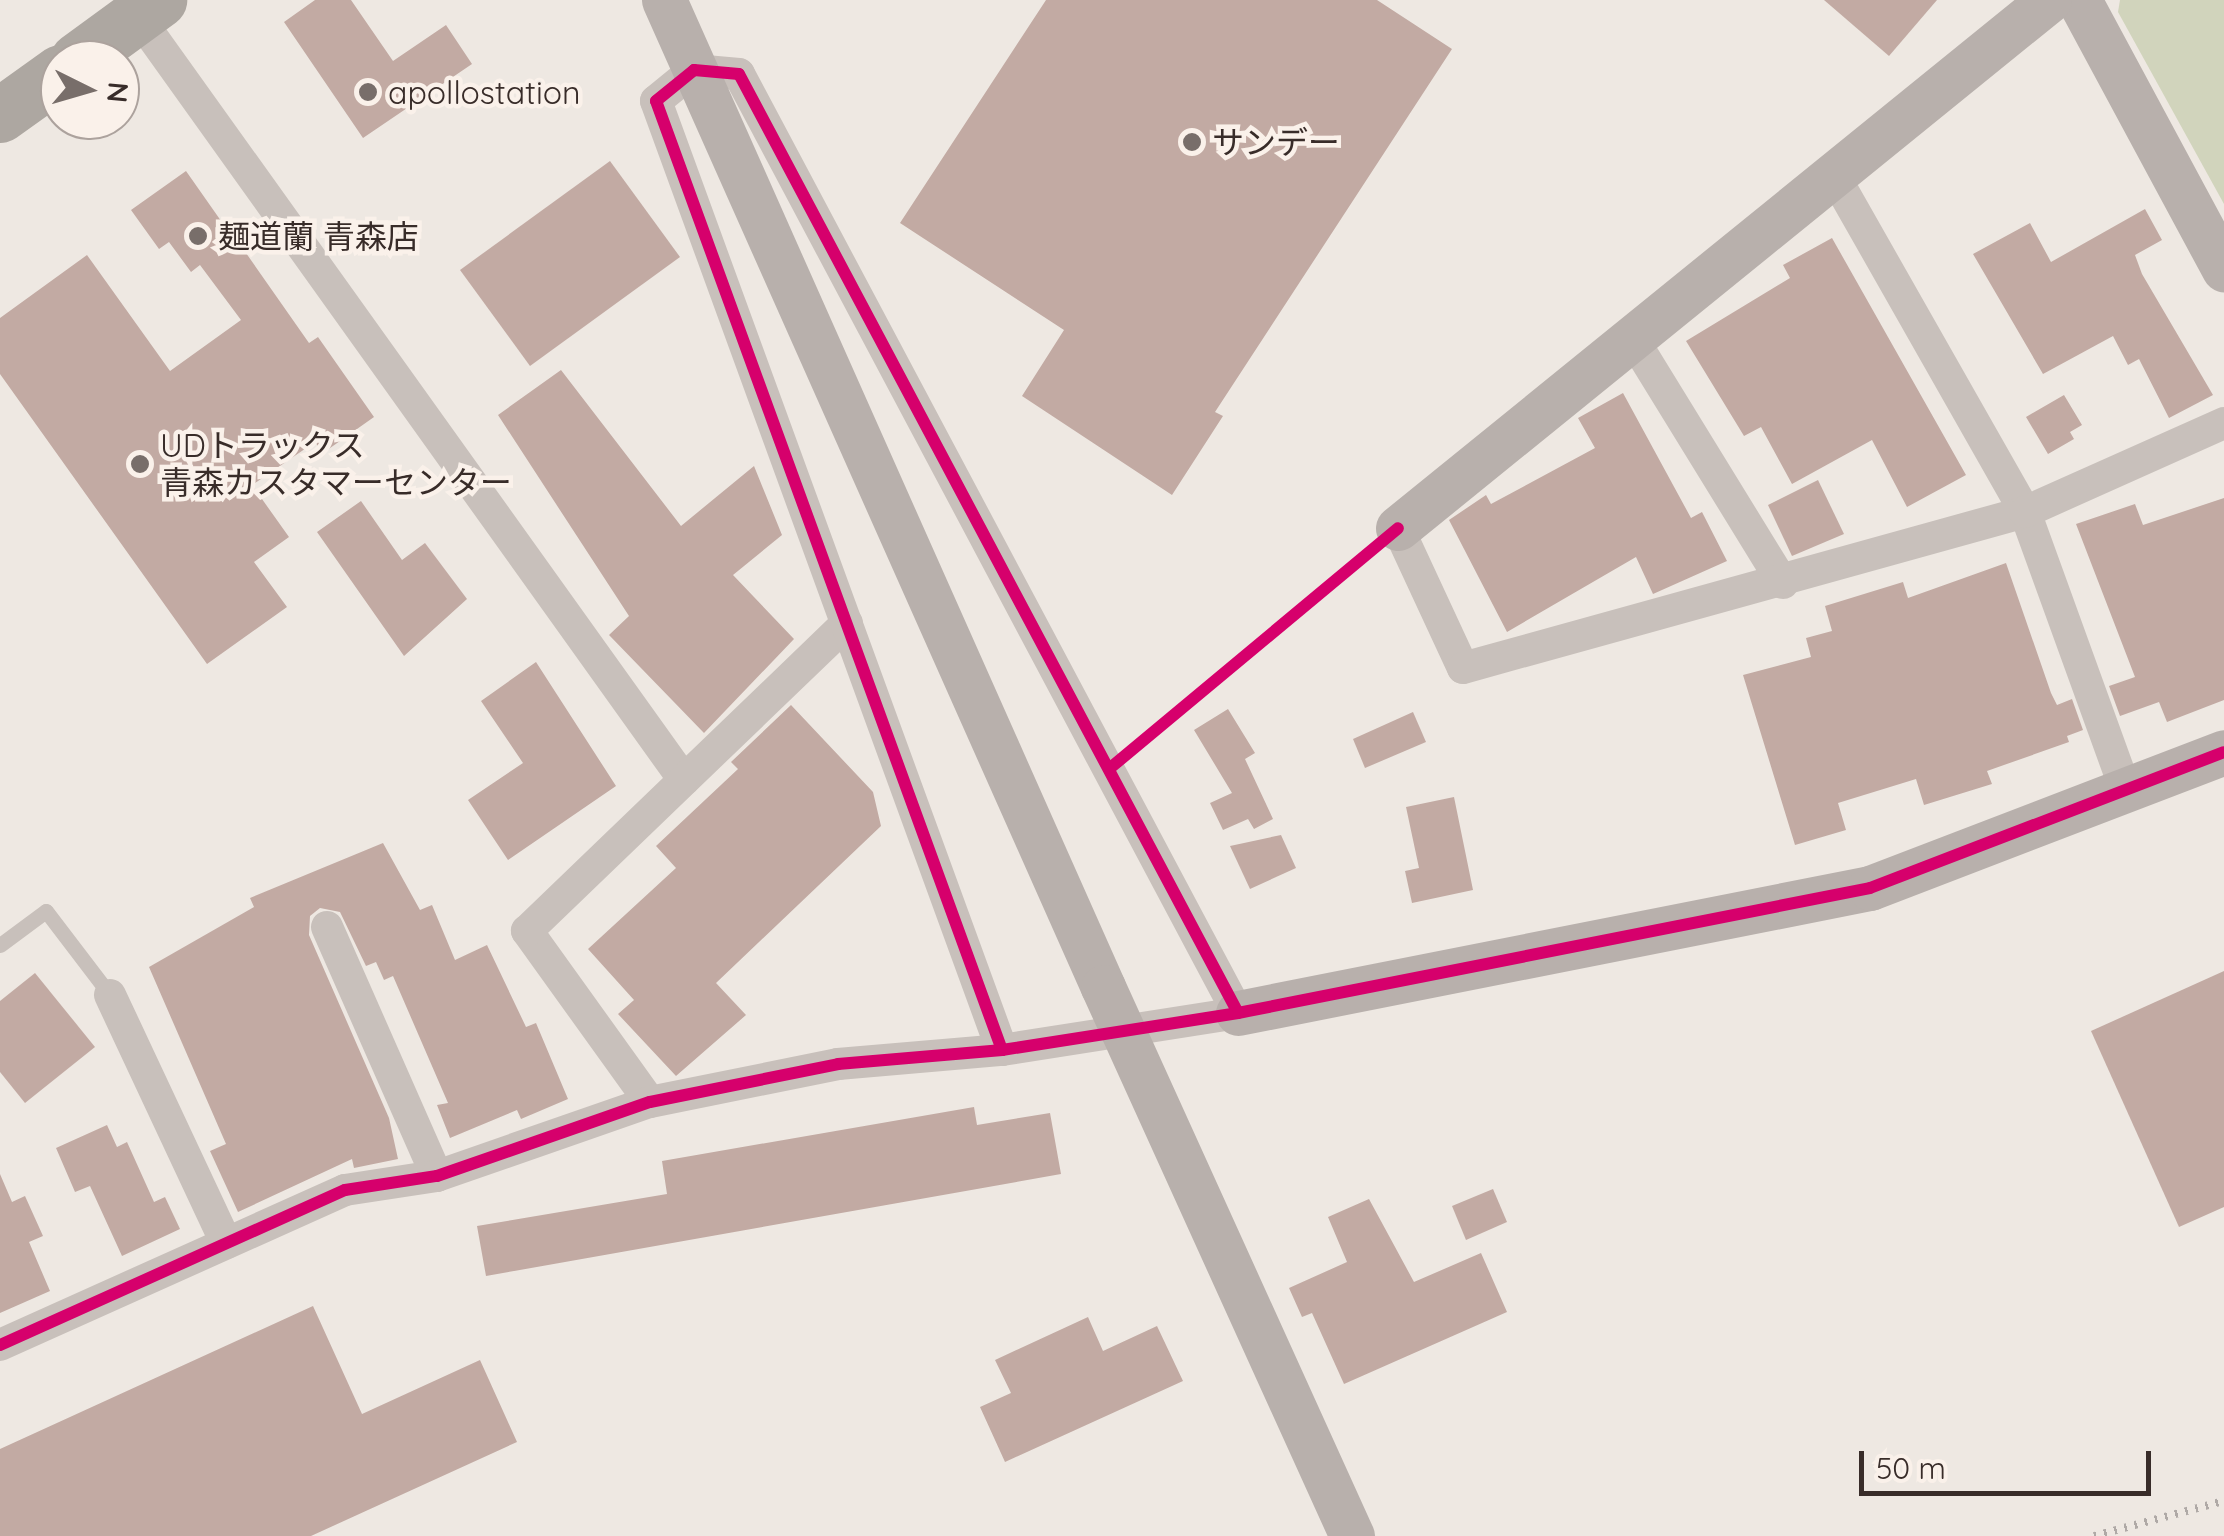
<!DOCTYPE html>
<meta charset="utf-8">
<style>
body{margin:0}
#map{position:relative;width:2224px;height:1536px;overflow:hidden;background:#eee8e2;font-family:Quicksand,"Noto Sans JP",sans-serif}
div>[style]{position:absolute}
.green>*{inset:0;background:#d1d4bc}
.building>*{inset:0;background:#c2aaa3}
.lane>*{height:15px;margin:-7.5px;padding:0 7.5px;transform-origin:7.5px;border-radius:7.5px;background:#c8c0bb}
.street>*{height:32px;margin:-16px;padding:0 16px;transform-origin:16px;border-radius:16px;background:#c8c0bb}
.secondary>*{height:45px;margin:-22.5px;padding:0 22.5px;transform-origin:22.5px;border-radius:22.5px;background:#b8b0ac}
.highway>*{height:55px;margin:-27.5px;padding:0 27.5px;transform-origin:27.5px;border-radius:27.5px;background:#ada7a1}
.rail>*{height:8px;margin-top:-4px;transform-origin:0;background:repeating-linear-gradient(90deg,#afa9a6 0 2.5px,transparent 0 10.5px)}
.secondary-bridge>*{height:45px;margin:-22.5px;padding:0 22.5px;transform-origin:22.5px;border-radius:22.5px;background:#b8b0ac}
.cycleway>*{height:12px;margin:-6px;padding:0 6px;transform-origin:6px;border-radius:6px;background:#d6006c}
.dots>*{width:28px;height:28px;translate:-50% -50%;box-sizing:border-box;border:5px solid #faf1ea;border-radius:50%}
span{translate:-50% -50%;white-space:nowrap;text-align:center;line-height:1.15;-webkit-text-stroke:9px #faf1ea;paint-order:stroke}
.poi-label{font-size:32px;color:#382c29}
.left{translate:0 -50%;text-align:left}
.north{position:absolute;left:40px;top:40px;width:100px;height:100px;box-sizing:border-box;background:#faf1ea;border:2px solid #aca29d;border-radius:50%;rotate:95deg;font-size:28px;font-weight:700;line-height:40px;text-align:center;color:#382c29}
.north::after{content:'';display:block;margin:auto;width:35px;height:45px;background:#786e6a;clip-path:polygon(50% 0,100% 100%,50% 72%,0 100%)}
.scale{position:absolute;left:1859px;top:1451px;width:292px;height:45px;box-sizing:border-box;border:5px solid #382c29;border-top:0;padding-left:12px;font-size:30px;line-height:35px;white-space:nowrap;color:#382c29;-webkit-text-stroke:8px #faf1ea;paint-order:stroke}
</style>
<div id="map">
<div class="green">
<i style="clip-path:polygon(2120px 0,2224px 0,2224px 204px,2118px 12px)"></i>
</div>
<div class="building">
<i style="clip-path:polygon(315px 0,351px 0,393px 61px,446px 25px,472px 64px,363px 138px,284px 22px)"></i>
<i style="clip-path:polygon(1046px 0,1377px 0,1452px 49px,1215px 412px,1223px 416px,1172px 495px,1022px 396px,1064px 330px,900px 223px)"></i>
<i style="clip-path:polygon(1824px 0,1937px 0,1889px 56px)"></i>
<i style="clip-path:polygon(610px 161px,680px 257px,530px 366px,460px 270px)"></i>
<i style="clip-path:polygon(186px 171px,226px 228px,236px 221px,255px 247px,246px 253px,309px 343px,318px 337px,374px 417px,323px 453px,315px 442px,252px 485px,289px 537px,254px 562px,287px 607px,207px 664px,0 374px,0 318px,87px 255px,170px 371px,241px 320px,200px 265px,191px 272px,169px 242px,159px 249px,131px 210px)"></i>
<i style="clip-path:polygon(2145px 209px,2162px 240px,2135px 255px,2142px 274px,2213px 395px,2169px 418px,2139px 359px,2128px 365px,2113px 336px,2043px 374px,1973px 254px,2030px 223px,2051px 262px)"></i>
<i style="clip-path:polygon(1832px 238px,1966px 475px,1907px 507px,1872px 440px,1792px 484px,1761px 427px,1744px 436px,1686px 341px,1790px 278px,1783px 265px)"></i>
<i style="clip-path:polygon(561px 370px,681px 526px,754px 466px,782px 535px,733px 575px,794px 639px,704px 733px,609px 635px,629px 616px,498px 415px)"></i>
<i style="clip-path:polygon(1623px 393px,1691px 518px,1702px 512px,1727px 561px,1653px 594px,1636px 557px,1507px 632px,1449px 520px,1486px 495px,1491px 504px,1595px 448px,1578px 418px)"></i>
<i style="clip-path:polygon(2064px 395px,2082px 425px,2070px 432px,2074px 439px,2048px 454px,2026px 417px)"></i>
<i style="clip-path:polygon(1818px 480px,1844px 534px,1792px 556px,1768px 505px)"></i>
<i style="clip-path:polygon(2224px 498px,2224px 700px,2167px 722px,2159px 702px,2120px 716px,2109px 686px,2135px 677px,2076px 524px,2135px 504px,2143px 525px)"></i>
<i style="clip-path:polygon(361px 501px,402px 560px,425px 543px,467px 599px,404px 656px,317px 532px)"></i>
<i style="clip-path:polygon(2006px 563px,2051px 693px,2057px 705px,2072px 699px,2083px 730px,2067px 736px,2069px 742px,1987px 771px,1992px 784px,1924px 805px,1916px 779px,1838px 803px,1846px 830px,1795px 845px,1743px 675px,1811px 657px,1806px 638px,1832px 631px,1825px 606px,1903px 582px,1908px 598px)"></i>
<i style="clip-path:polygon(536px 662px,616px 786px,508px 860px,468px 800px,523px 763px,481px 701px)"></i>
<i style="clip-path:polygon(791px 705px,873px 792px,881px 826px,716px 983px,746px 1015px,676px 1076px,618px 1014px,634px 1000px,588px 949px,676px 868px,656px 846px,738px 769px,731px 762px)"></i>
<i style="clip-path:polygon(1228px 709px,1255px 753px,1245px 759px,1273px 819px,1254px 829px,1248px 819px,1223px 830px,1210px 803px,1232px 793px,1194px 730px)"></i>
<i style="clip-path:polygon(1413px 712px,1426px 742px,1365px 768px,1353px 739px)"></i>
<i style="clip-path:polygon(1454px 797px,1473px 890px,1412px 903px,1405px 871px,1419px 868px,1406px 807px)"></i>
<i style="clip-path:polygon(1281px 835px,1296px 868px,1250px 889px,1230px 846px)"></i>
<i style="clip-path:polygon(383px 843px,420px 910px,432px 905px,455px 960px,487px 945px,526px 1027px,536px 1023px,568px 1099px,521px 1119px,517px 1110px,450px 1138px,437px 1105px,448px 1103px,393px 976px,384px 980px,376px 962px,366px 966px,340px 912px,320px 908px,310px 916px,309px 935px,389px 1118px,398px 1159px,354px 1168px,352px 1159px,238px 1212px,210px 1151px,226px 1144px,149px 967px,254px 907px,250px 898px)"></i>
<i style="clip-path:polygon(2224px 971px,2224px 1207px,2179px 1227px,2091px 1031px)"></i>
<i style="clip-path:polygon(35px 973px,95px 1047px,25px 1103px,0 1072px,0 1001px)"></i>
<i style="clip-path:polygon(974px 1107px,977px 1125px,1050px 1113px,1061px 1174px,486px 1276px,477px 1226px,667px 1194px,662px 1161px)"></i>
<i style="clip-path:polygon(107px 1125px,117px 1147px,127px 1142px,154px 1202px,165px 1197px,180px 1229px,122px 1256px,90px 1186px,75px 1192px,56px 1148px)"></i>
<i style="clip-path:polygon(0 1174px,12px 1202px,25px 1196px,43px 1236px,29px 1242px,50px 1291px,0 1313px)"></i>
<i style="clip-path:polygon(1493px 1189px,1507px 1222px,1466px 1240px,1452px 1206px)"></i>
<i style="clip-path:polygon(1369px 1199px,1414px 1282px,1481px 1253px,1507px 1312px,1344px 1384px,1312px 1313px,1302px 1317px,1289px 1288px,1347px 1262px,1328px 1217px)"></i>
<i style="clip-path:polygon(313px 1306px,362px 1414px,480px 1360px,517px 1442px,311px 1536px,0 1536px,0 1449px)"></i>
<i style="clip-path:polygon(1088px 1317px,1103px 1351px,1157px 1326px,1183px 1381px,1005px 1462px,980px 1407px,1011px 1393px,995px 1360px)"></i>
</div>
<div class="lane">
<i style="left:0;top:945px;width:57px;rotate:-36.5deg"></i>
<i style="left:46px;top:911px;width:106px;rotate:52.7deg"></i>
</div>
<div class="street">
<i style="left:138px;top:17px;width:938px;rotate:54.41deg"></i>
<i style="left:1832px;top:172px;width:391px;rotate:60.4deg"></i>
<i style="left:2025px;top:512px;width:300px;rotate:70.1deg"></i>
<i style="left:1631px;top:336px;width:290px;rotate:58.4deg"></i>
<i style="left:1398px;top:528px;width:154px;rotate:65.1deg"></i>
<i style="left:1463px;top:668px;width:583px;rotate:-15.51deg"></i>
<i style="left:2025px;top:512px;width:218px;rotate:-24.1deg"></i>
<i style="left:327px;top:927px;width:272px;rotate:66.2deg"></i>
<i style="left:110px;top:995px;width:274px;rotate:64.9deg"></i>
<i style="left:650px;top:1102px;width:211px;rotate:-125.7deg"></i>
<i style="left:527px;top:931px;width:444px;rotate:-43.9deg"></i>
<i style="left:0;top:1345px;width:378px;rotate:-24.2deg"></i>
<i style="left:345px;top:1190px;width:93px;rotate:-8.7deg"></i>
<i style="left:437px;top:1176px;width:225px;rotate:-19.2deg"></i>
<i style="left:650px;top:1102px;width:192px;rotate:-11.4deg"></i>
<i style="left:838px;top:1064px;width:165px;rotate:-4.9deg"></i>
<i style="left:1002px;top:1050px;width:239px;rotate:-8.9deg"></i>
<i style="left:1238px;top:1013px;width:1063px;rotate:-117.99deg"></i>
<i style="left:739px;top:74px;width:45px;rotate:-174.9deg"></i>
<i style="left:694px;top:70px;width:49px;rotate:140.8deg"></i>
<i style="left:656px;top:101px;width:1010px;rotate:69.97deg"></i>
</div>
<div class="secondary">
<i style="left:664px;top:0;width:1080px;rotate:66.02deg"></i>
<i style="left:2079px;top:0;width:306px;rotate:61.7deg"></i>
<i style="left:1398px;top:528px;width:838px;rotate:-39.04deg"></i>
<i style="left:1238px;top:1013px;width:644px;rotate:-11.19deg"></i>
<i style="left:1870px;top:888px;width:379px;rotate:-21deg"></i>
</div>
<div class="highway">
<i style="left:77px;top:60px;width:102px;rotate:-36.2deg"></i>
<i style="left:0;top:115px;width:74px;rotate:-35.6deg"></i>
</div>
<div class="rail">
<i style="left:2094px;top:1536px;width:135px;rotate:-15.1deg"></i>
</div>
<div class="secondary-bridge">
<i style="left:1103px;top:987px;width:603px;rotate:65.6deg"></i>
</div>
<div class="cycleway">
<i style="left:1109px;top:769px;width:376px;rotate:-39.8deg"></i>
<i style="left:1002px;top:1050px;width:1010px;rotate:-110.03deg"></i>
<i style="left:656px;top:101px;width:49px;rotate:-39.2deg"></i>
<i style="left:694px;top:70px;width:45px;rotate:5.1deg"></i>
<i style="left:739px;top:74px;width:1063px;rotate:62.01deg"></i>
<i style="left:0;top:1345px;width:378px;rotate:-24.2deg"></i>
<i style="left:345px;top:1190px;width:93px;rotate:-8.7deg"></i>
<i style="left:437px;top:1176px;width:225px;rotate:-19.2deg"></i>
<i style="left:650px;top:1102px;width:192px;rotate:-11.4deg"></i>
<i style="left:838px;top:1064px;width:165px;rotate:-4.9deg"></i>
<i style="left:1002px;top:1050px;width:239px;rotate:-8.9deg"></i>
<i style="left:1238px;top:1013px;width:644px;rotate:-11.19deg"></i>
<i style="left:1870px;top:888px;width:379px;rotate:-21deg"></i>
</div>
<div class="dots">
<i style="left:368px;top:92px;background:#786e6a"></i>
<i style="left:1192px;top:142px;background:#786e6a"></i>
<i style="left:198px;top:236px;background:#786e6a"></i>
<i style="left:140px;top:464px;background:#786e6a"></i>
</div>
<div class="poi-label">
<span class="left" style="left:388px;top:92px">apollostation</span>
<span class="left" style="left:1212px;top:142px">サンデー</span>
<span class="left" style="left:218px;top:236px">麺道蘭 青森店</span>
<span class="left" style="left:160px;top:464px">UDトラックス<br>青森カスタマーセンター</span>
</div>
<div class="north">N</div>
<div class="scale">50 m</div>
</div>
